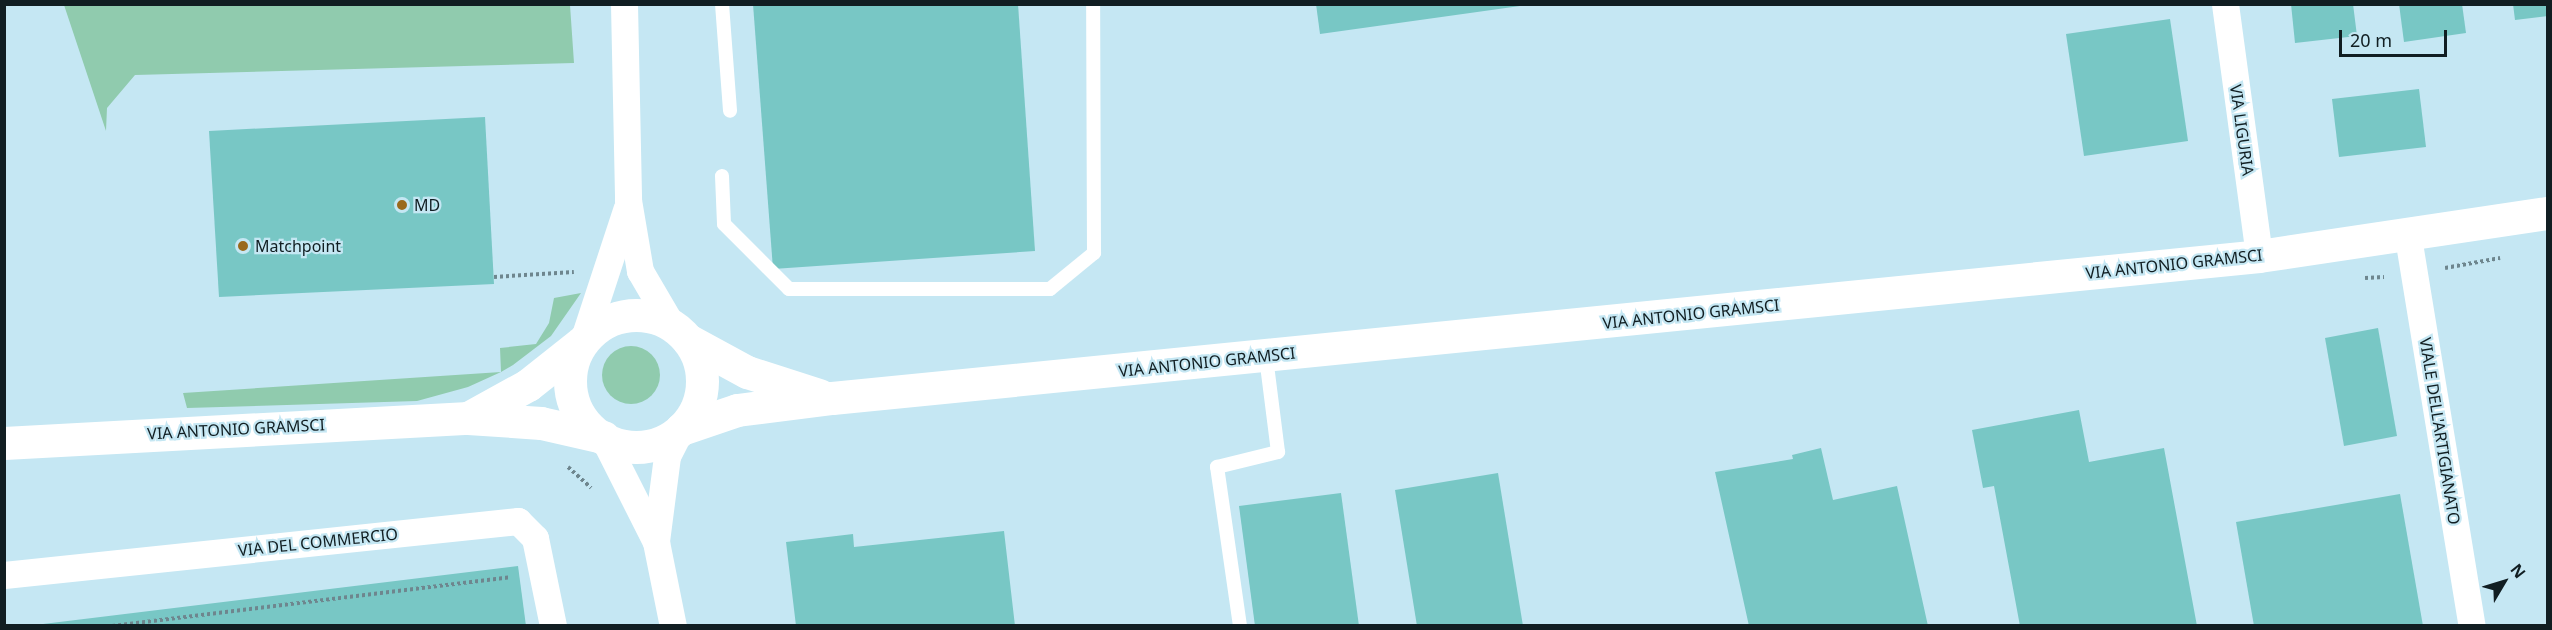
<!DOCTYPE html>
<style>
body{margin:0}
#map{position:relative;width:2552px;height:630px;overflow:hidden;background:#c5e7f3;font-family:"Noto Sans",sans-serif}
div>[style]{position:absolute}
.green>*{inset:0;background:#90cbae}
.round{border-radius:50%}
.building>*{inset:0;background:#78c7c5}
.path>*{height:4px;margin-top:-2px;transform-origin:0;background:repeating-linear-gradient(90deg,#6e868e 0 3px,transparent 0 6px)}
.service>*{height:14px;margin:-7px;padding:0 7px;transform-origin:7px;border-radius:7px;background:#fff}
.minor>*{height:27px;margin:-13.5px;padding:0 13.5px;transform-origin:13.5px;border-radius:13.5px;background:#fff}
.tertiary>*{height:33px;margin:-16.5px;padding:0 16.5px;transform-origin:16.5px;border-radius:16.5px;background:#fff}
.tertiary>.ring{margin:-16.5px;padding:0;box-sizing:content-box;background:none;border:33px solid #fff;border-radius:50%}
.dots>*{width:16px;height:16px;translate:-50% -50%;box-sizing:border-box;border:3px solid #c5e7f3;border-radius:50%}
span{translate:-50% -50%;white-space:nowrap;text-align:center;line-height:1.15;-webkit-text-stroke:4.5px #c5e7f3;paint-order:stroke}
.street-label{font-size:16px;color:#111e22}
.poi-label{font-size:16px;color:#111e22}
.left{translate:0 -50%;text-align:left}
.frame{position:absolute;inset:0;border:6px solid #111e22;pointer-events:none}
.north{position:absolute;left:2474px;top:552px;width:60px;height:60px;-webkit-text-stroke:4px #c5e7f3;paint-order:stroke;rotate:52deg;font-size:16px;font-weight:700;line-height:24px;text-align:center;color:#111e22}
.north::after{content:'';display:block;margin:auto;width:21px;height:27px;background:#111e22;clip-path:polygon(50% 0,100% 100%,50% 72%,0 100%)}
.scale{position:absolute;left:2339px;top:30px;width:108px;height:27px;box-sizing:border-box;border:3px solid #111e22;border-top:0;padding-left:8px;font-size:18px;line-height:21px;white-space:nowrap;color:#111e22;-webkit-text-stroke:4px #c5e7f3;paint-order:stroke}
</style>
<div id="map">
<div class="green">
<i style="clip-path:polygon(64px 5px,570px 5px,574px 63px,135px 75px,107px 108px,106px 131px)"></i>
<i style="clip-path:polygon(581px 293px,551px 336px,513px 365px,501px 372px,468px 387px,417px 401px,187px 408px,183px 393px,501px 372px,500px 348px,536px 344px,549px 323px,554px 298px)"></i>
<i class="round" style="left:602px;top:346px;width:58px;height:58px"></i>
</div>
<div class="building">
<i style="clip-path:polygon(753px 4px,1018px 4px,1035px 251px,773px 269px)"></i>
<i style="clip-path:polygon(1316px 4px,1520px 4px,1520px 6px,1320px 34px)"></i>
<i style="clip-path:polygon(2291px 4px,2353px 4px,2357px 36px,2295px 43px)"></i>
<i style="clip-path:polygon(2399px 4px,2462px 4px,2466px 33px,2404px 42px)"></i>
<i style="clip-path:polygon(2513px 4px,2548px 4px,2548px 16px,2515px 20px)"></i>
<i style="clip-path:polygon(2170px 19px,2188px 141px,2084px 156px,2066px 34px)"></i>
<i style="clip-path:polygon(2419px 89px,2426px 147px,2339px 157px,2332px 99px)"></i>
<i style="clip-path:polygon(485px 117px,494px 284px,219px 297px,209px 131px)"></i>
<i style="clip-path:polygon(2378px 328px,2397px 436px,2344px 446px,2325px 338px)"></i>
<i style="clip-path:polygon(2079px 410px,2089px 462px,2164px 448px,2197px 626px,2020px 626px,1994px 486px,1983px 488px,1972px 430px)"></i>
<i style="clip-path:polygon(1821px 448px,1833px 500px,1897px 486px,1928px 626px,1749px 626px,1715px 472px,1793px 459px,1792px 455px)"></i>
<i style="clip-path:polygon(1498px 473px,1523px 626px,1417px 626px,1395px 490px)"></i>
<i style="clip-path:polygon(1341px 493px,1359px 626px,1255px 626px,1239px 506px)"></i>
<i style="clip-path:polygon(2400px 494px,2423px 626px,2254px 626px,2236px 522px)"></i>
<i style="clip-path:polygon(1004px 531px,1015px 626px,796px 626px,786px 542px,853px 534px,854px 547px)"></i>
<i style="clip-path:polygon(518px 566px,526px 626px,43px 626px,43px 624px)"></i>
</div>
<div class="path">
<i style="left:2445px;top:268px;width:56px;rotate:-10.3deg"></i>
<i style="left:494px;top:277px;width:80px;rotate:-3.6deg"></i>
<i style="left:2365px;top:278px;width:19px;rotate:-3deg"></i>
<i style="left:568px;top:467px;width:31px;rotate:42deg"></i>
<i style="left:112px;top:626px;width:401px;rotate:-7deg"></i>
</div>
<div class="service">
<i style="left:722px;top:4px;width:107px;rotate:85.7deg"></i>
<i style="left:722px;top:176px;width:48px;rotate:87.6deg"></i>
<i style="left:724px;top:224px;width:92px;rotate:45deg"></i>
<i style="left:789px;top:289px;width:261px"></i>
<i style="left:1050px;top:289px;width:57px;rotate:-39.3deg"></i>
<i style="left:1094px;top:253px;width:249px;rotate:-90.2deg"></i>
<i style="left:1240px;top:626px;width:161px;rotate:-98.2deg"></i>
<i style="left:1217px;top:467px;width:63px;rotate:-13.8deg"></i>
<i style="left:1278px;top:452px;width:96px;rotate:-97.2deg"></i>
</div>
<div class="minor">
<i style="left:624px;top:4px;width:196px;rotate:88.8deg"></i>
<i style="left:628px;top:200px;width:72px;rotate:80.4deg"></i>
<i style="left:640px;top:271px;width:61px;rotate:59.7deg"></i>
<i style="left:2225px;top:4px;width:254px;rotate:82.3deg"></i>
<i style="left:2408px;top:237px;width:394px;rotate:80.7deg"></i>
<i style="left:583px;top:341px;width:138px;rotate:-71.8deg"></i>
<i style="left:603px;top:437px;width:118px;rotate:63.2deg"></i>
<i style="left:656px;top:542px;width:86px;rotate:78.6deg"></i>
<i style="left:656px;top:541px;width:86px;rotate:-82.6deg"></i>
<i style="left:667px;top:456px;width:30px;rotate:-63deg"></i>
<i style="left:4px;top:575px;width:517px;rotate:-6deg"></i>
<i style="left:518px;top:521px;width:24px;rotate:45deg"></i>
<i style="left:535px;top:538px;width:90px;rotate:78.4deg"></i>
</div>
<div class="tertiary">
<i class="ring" style="left:570px;top:315px;width:99px;height:99px"></i>
<i style="left:688px;top:340px;width:67px;rotate:28.5deg"></i>
<i style="left:747px;top:372px;width:76px;rotate:17.7deg"></i>
<i style="left:470px;top:417px;width:66px;rotate:-28.9deg"></i>
<i style="left:528px;top:385px;width:68px;rotate:-38.4deg"></i>
<i style="left:681px;top:429px;width:59px;rotate:-18.7deg"></i>
<i style="left:737px;top:410px;width:96px;rotate:-7.2deg"></i>
<i style="left:832px;top:398px;width:1434px;rotate:-5.68deg"></i>
<i style="left:2259px;top:256px;width:292px;rotate:-8.5deg"></i>
<i style="left:4px;top:443px;width:465px;rotate:-3.1deg"></i>
<i style="left:468px;top:418px;width:73px;rotate:3.9deg"></i>
<i style="left:541px;top:423px;width:64px;rotate:12.7deg"></i>
</div>
<div class="dots">
<i style="left:402px;top:205px;background:#9a691c"></i>
<i style="left:243px;top:246px;background:#9a691c"></i>
</div>
<div class="street-label">
<span style="left:2242px;top:130px;rotate:82deg">VIA LIGURIA</span>
<span style="left:2174px;top:264px;rotate:-6deg">VIA ANTONIO GRAMSCI</span>
<span style="left:1691px;top:314px;rotate:-6deg">VIA ANTONIO GRAMSCI</span>
<span style="left:1207px;top:362px;rotate:-6deg">VIA ANTONIO GRAMSCI</span>
<span style="left:236px;top:429px;rotate:-3deg">VIA ANTONIO GRAMSCI</span>
<span style="left:2440px;top:431px;rotate:81deg">VIALE DELL'ARTIGIANATO</span>
<span style="left:318px;top:542px;rotate:-6deg">VIA DEL COMMERCIO</span>
</div>
<div class="poi-label">
<span class="left" style="left:414px;top:205px">MD</span>
<span class="left" style="left:255px;top:246px">Matchpoint</span>
</div>
<div class="frame"></div>
<div class="north">N</div>
<div class="scale">20 m</div>
</div>
